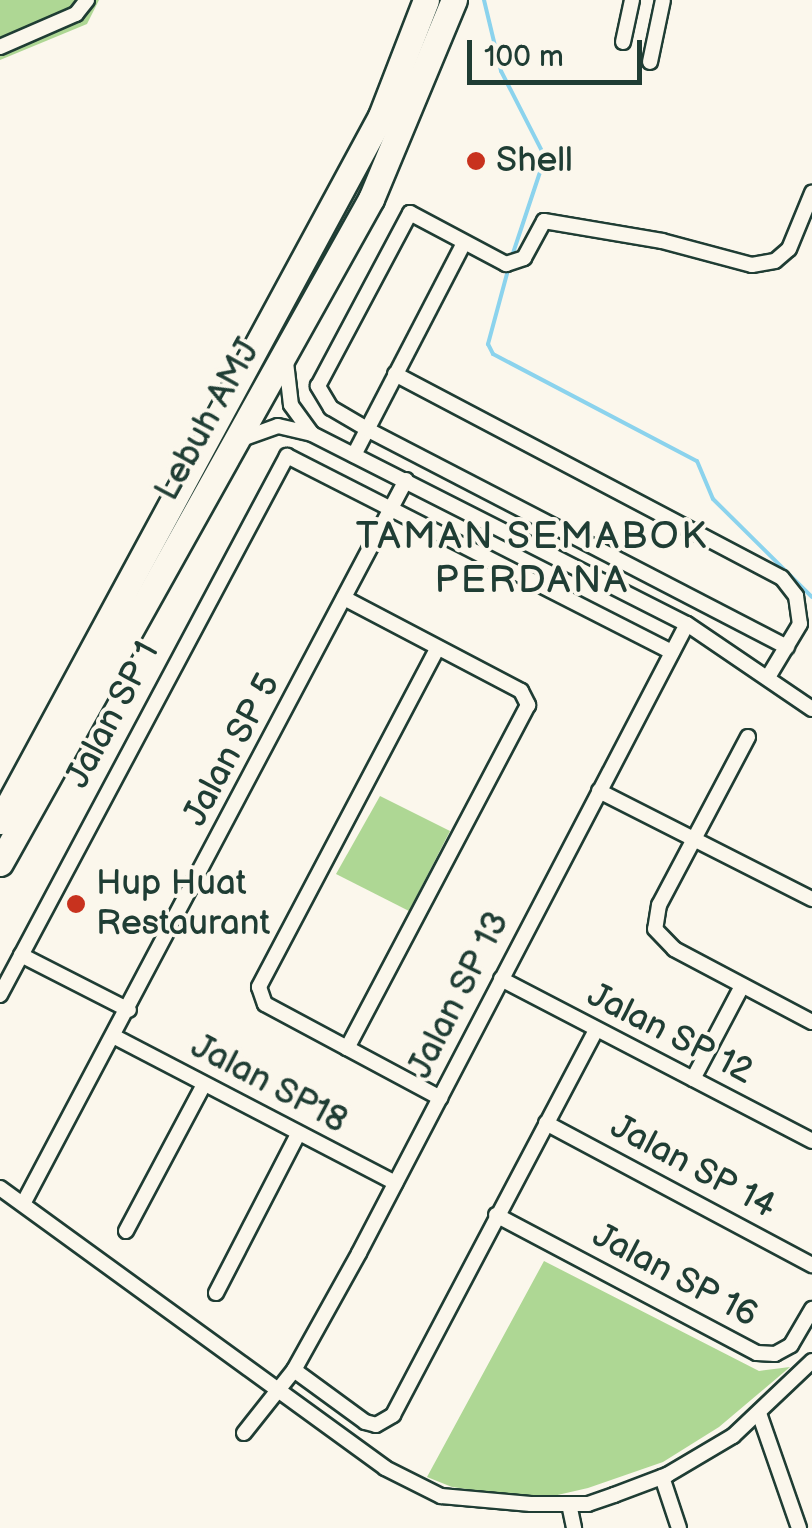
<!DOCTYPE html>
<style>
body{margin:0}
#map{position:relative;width:812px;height:1528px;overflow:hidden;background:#fbf7ec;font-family:"Balsamiq Sans",sans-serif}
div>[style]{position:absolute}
.green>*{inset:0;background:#aed794}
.stream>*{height:4px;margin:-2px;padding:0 2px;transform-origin:2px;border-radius:2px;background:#8bd3ed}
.roads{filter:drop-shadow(2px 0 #1f3d34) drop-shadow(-2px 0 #1f3d34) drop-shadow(0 2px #1f3d34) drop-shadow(0 -2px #1f3d34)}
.street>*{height:14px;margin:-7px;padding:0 7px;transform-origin:7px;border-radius:7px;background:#fbf7ec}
.highway>*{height:25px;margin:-12.5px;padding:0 12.5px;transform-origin:12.5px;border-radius:12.5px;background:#fbf7ec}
.dots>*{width:28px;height:28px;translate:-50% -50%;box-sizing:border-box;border:5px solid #fbf7ec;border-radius:50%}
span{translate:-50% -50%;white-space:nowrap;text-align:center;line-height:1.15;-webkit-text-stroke:8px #fbf7ec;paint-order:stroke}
.poi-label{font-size:35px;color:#1f3d34}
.left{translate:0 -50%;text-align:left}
.street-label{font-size:35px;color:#1f3d34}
.neighbourhood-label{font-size:38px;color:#1f3d34;letter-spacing:2.5px}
.scale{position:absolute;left:467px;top:40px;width:175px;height:45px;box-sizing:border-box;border:5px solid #1f3d34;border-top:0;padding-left:12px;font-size:30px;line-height:35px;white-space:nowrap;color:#1f3d34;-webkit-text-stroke:8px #fbf7ec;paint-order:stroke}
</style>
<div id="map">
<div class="green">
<i style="clip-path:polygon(0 0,99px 0,87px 24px,0 60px)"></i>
<i style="clip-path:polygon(380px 796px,450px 831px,409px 911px,336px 874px)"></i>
<i style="clip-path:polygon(544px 1261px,759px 1371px,790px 1367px,719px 1427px,663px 1462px,588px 1488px,540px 1499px,452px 1487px,427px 1477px)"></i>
</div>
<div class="stream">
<i style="left:484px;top:0;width:73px;rotate:76.5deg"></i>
<i style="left:501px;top:71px;width:97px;rotate:62.9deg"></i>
<i style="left:545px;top:157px;width:104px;rotate:108.4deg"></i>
<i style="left:508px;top:270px;width:77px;rotate:105.1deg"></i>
<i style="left:488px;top:344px;width:11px;rotate:63deg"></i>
<i style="left:493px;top:354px;width:230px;rotate:27.7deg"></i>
<i style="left:697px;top:461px;width:41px;rotate:67.2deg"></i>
<i style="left:713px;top:499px;width:139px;rotate:44.7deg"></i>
</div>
<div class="roads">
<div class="street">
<i style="left:623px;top:42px;width:43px;rotate:-77.9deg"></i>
<i style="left:0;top:47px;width:83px;rotate:-23.5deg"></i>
<i style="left:76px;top:14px;width:18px;rotate:-52deg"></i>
<i style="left:650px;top:62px;width:63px;rotate:-78.2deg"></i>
<i style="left:286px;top:362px;width:43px;rotate:83.4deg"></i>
<i style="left:291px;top:405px;width:34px;rotate:54deg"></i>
<i style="left:395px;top:374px;width:437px;rotate:27.8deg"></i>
<i style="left:782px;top:578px;width:23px;rotate:52deg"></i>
<i style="left:796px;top:596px;width:28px;rotate:82deg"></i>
<i style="left:800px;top:624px;width:58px;rotate:121deg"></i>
<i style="left:239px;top:440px;width:41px;rotate:-19.7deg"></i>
<i style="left:278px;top:426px;width:35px;rotate:13deg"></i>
<i style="left:312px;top:434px;width:420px;rotate:26.9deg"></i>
<i style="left:687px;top:624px;width:151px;rotate:34.2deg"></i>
<i style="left:354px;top:455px;width:239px;rotate:-62.6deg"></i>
<i style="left:344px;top:598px;width:200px;rotate:27.7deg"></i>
<i style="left:521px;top:691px;width:16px;rotate:63deg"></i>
<i style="left:528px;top:705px;width:388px;rotate:117.8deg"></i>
<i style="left:787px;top:647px;width:473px;rotate:-152.6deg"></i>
<i style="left:367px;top:429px;width:42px;rotate:-149.7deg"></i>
<i style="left:331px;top:408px;width:26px;rotate:-121deg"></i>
<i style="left:318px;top:386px;width:196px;rotate:-62deg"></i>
<i style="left:410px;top:213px;width:109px;rotate:28deg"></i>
<i style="left:506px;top:264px;width:19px;rotate:-18deg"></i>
<i style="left:524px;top:258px;width:42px;rotate:-61.6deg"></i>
<i style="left:544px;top:221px;width:120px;rotate:9.6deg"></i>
<i style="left:662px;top:241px;width:93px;rotate:14.9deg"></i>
<i style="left:752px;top:265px;width:23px;rotate:-10deg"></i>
<i style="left:775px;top:261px;width:18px;rotate:-41deg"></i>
<i style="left:789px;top:249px;width:61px;rotate:-67.7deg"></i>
<i style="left:437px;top:649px;width:382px;rotate:117.8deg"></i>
<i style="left:259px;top:987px;width:18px;rotate:71deg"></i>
<i style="left:265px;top:1004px;width:199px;rotate:28.2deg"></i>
<i style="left:748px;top:737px;width:190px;rotate:117.9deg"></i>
<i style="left:659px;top:905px;width:24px;rotate:99deg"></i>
<i style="left:655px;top:929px;width:28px;rotate:46deg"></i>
<i style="left:674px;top:949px;width:156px;rotate:27.9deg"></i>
<i style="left:599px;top:791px;width:239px;rotate:26.9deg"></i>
<i style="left:21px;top:955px;width:121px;rotate:27deg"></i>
<i style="left:501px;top:979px;width:351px;rotate:27.5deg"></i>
<i style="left:0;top:995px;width:611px;rotate:-61.97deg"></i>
<i style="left:287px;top:456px;width:432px;rotate:27deg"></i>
<i style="left:115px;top:1037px;width:316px;rotate:27.5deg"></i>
<i style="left:693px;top:1079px;width:105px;rotate:-62.2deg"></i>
<i style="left:546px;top:1123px;width:302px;rotate:28.1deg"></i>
<i style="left:0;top:1188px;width:476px;rotate:36deg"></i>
<i style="left:385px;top:1468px;width:63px;rotate:26.6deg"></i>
<i style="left:441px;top:1496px;width:90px;rotate:5.1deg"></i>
<i style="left:531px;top:1504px;width:57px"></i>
<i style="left:588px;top:1504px;width:28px;rotate:-19deg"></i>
<i style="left:614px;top:1495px;width:57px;rotate:-20.7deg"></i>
<i style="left:667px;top:1475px;width:77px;rotate:-30.6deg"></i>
<i style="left:733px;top:1436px;width:109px;rotate:-43.5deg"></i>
<i style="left:23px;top:1204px;width:819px;rotate:-62.12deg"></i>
<i style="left:496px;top:1215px;width:295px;rotate:27.9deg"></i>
<i style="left:757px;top:1353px;width:18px;rotate:3deg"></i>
<i style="left:775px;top:1354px;width:18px;rotate:-29deg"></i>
<i style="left:791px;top:1345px;width:42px;rotate:-59.7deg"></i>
<i style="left:126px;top:1231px;width:166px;rotate:-62deg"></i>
<i style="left:216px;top:1293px;width:177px;rotate:-62.7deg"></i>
<i style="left:294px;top:1370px;width:88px;rotate:36.2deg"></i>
<i style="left:365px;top:1422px;width:11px;rotate:15deg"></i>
<i style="left:376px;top:1425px;width:20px;rotate:-30deg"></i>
<i style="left:393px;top:1415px;width:435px;rotate:-62.2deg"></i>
<i style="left:760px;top:1416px;width:119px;rotate:70.8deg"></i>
<i style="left:244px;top:1433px;width:80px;rotate:-51.6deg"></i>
<i style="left:294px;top:1370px;width:134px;rotate:-60.9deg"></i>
<i style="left:359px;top:1253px;width:709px;rotate:-62.46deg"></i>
<i style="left:662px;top:1477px;width:54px;rotate:71.6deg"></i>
<i style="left:569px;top:1504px;width:25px;rotate:78deg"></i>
</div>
<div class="highway">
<i style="left:0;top:821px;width:801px;rotate:-61.61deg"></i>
<i style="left:381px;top:116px;width:124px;rotate:-68.8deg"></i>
<i style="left:0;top:863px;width:761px;rotate:-60.81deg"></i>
<i style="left:371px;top:199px;width:216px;rotate:-67.4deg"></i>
</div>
</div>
<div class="dots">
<i style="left:476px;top:161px;background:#c8321e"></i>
<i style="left:76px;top:904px;background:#c8321e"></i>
</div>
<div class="poi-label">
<span class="left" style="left:496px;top:161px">Shell</span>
<span class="left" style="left:96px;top:904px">Hup Huat<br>Restaurant</span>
</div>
<div class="street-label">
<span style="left:208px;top:420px;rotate:-61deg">Lebuh AMJ</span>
<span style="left:113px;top:715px;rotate:-62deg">Jalan SP 1</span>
<span style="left:232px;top:750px;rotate:-62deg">Jalan SP 5</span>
<span style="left:459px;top:995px;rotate:-63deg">Jalan SP 13</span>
<span style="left:670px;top:1034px;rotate:27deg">Jalan SP 12</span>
<span style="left:269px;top:1084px;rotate:28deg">Jalan SP18</span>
<span style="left:693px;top:1167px;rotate:28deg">Jalan SP 14</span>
<span style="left:675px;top:1276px;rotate:28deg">Jalan SP 16</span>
</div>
<div class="neighbourhood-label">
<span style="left:532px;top:559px">TAMAN SEMABOK<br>PERDANA</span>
</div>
<div class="scale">100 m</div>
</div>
